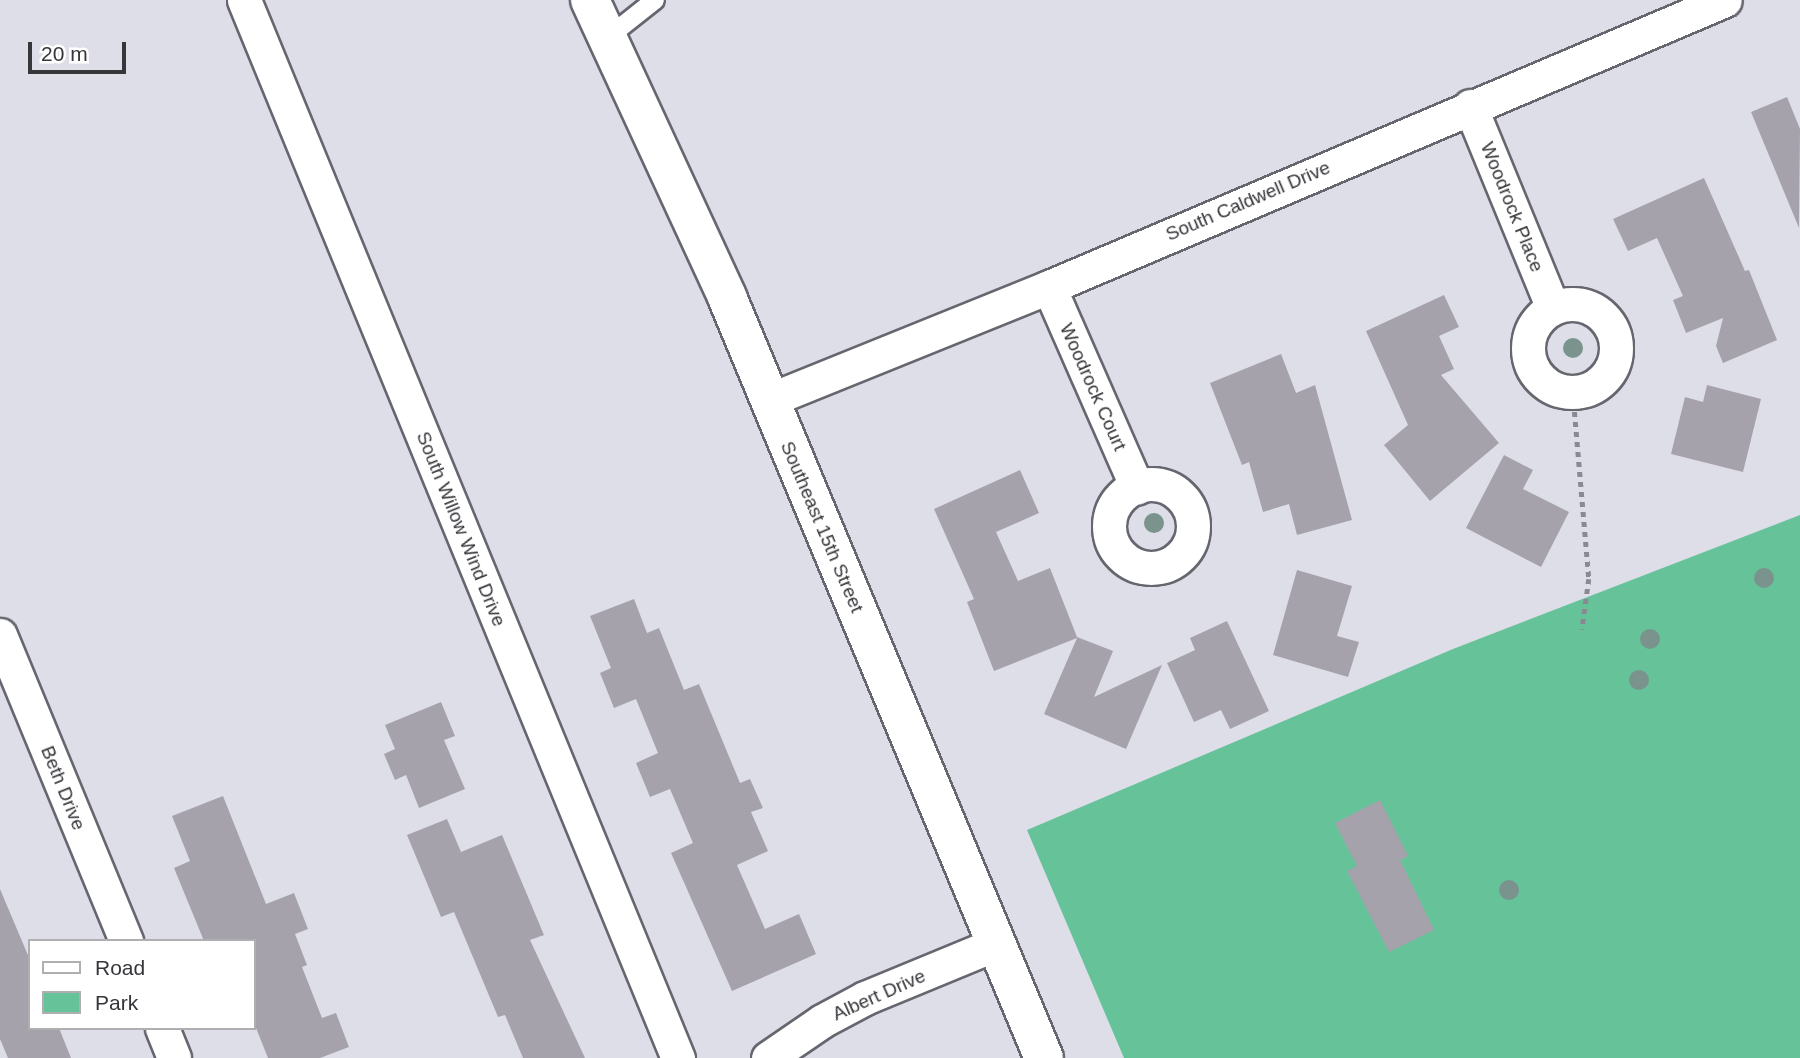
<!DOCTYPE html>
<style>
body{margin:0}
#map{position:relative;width:1800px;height:1058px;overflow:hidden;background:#dedee9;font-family:Arial,sans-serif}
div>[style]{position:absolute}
.green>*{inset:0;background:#66c299}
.building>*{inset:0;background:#a5a2ac}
.path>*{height:4.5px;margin-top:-2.25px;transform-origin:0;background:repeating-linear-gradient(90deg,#8a8991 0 5px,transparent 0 10px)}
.roads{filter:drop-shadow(2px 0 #66666f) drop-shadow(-2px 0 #66666f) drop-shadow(0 2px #66666f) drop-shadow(0 -2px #66666f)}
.lane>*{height:18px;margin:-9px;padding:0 9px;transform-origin:9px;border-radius:9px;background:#fff}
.street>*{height:33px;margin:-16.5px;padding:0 16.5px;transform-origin:16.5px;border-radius:16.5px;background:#fff}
.street>.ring{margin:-16.5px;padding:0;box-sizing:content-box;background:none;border:33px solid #fff;border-radius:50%}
.secondary>*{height:38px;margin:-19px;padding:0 19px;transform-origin:19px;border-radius:19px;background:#fff}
.trees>*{width:20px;height:20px;margin:-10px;border-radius:50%;background:#7a938d}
span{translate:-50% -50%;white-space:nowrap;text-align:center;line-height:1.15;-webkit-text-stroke:7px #fff;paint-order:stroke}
.street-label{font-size:19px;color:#36353a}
.legend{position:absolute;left:28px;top:939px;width:228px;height:91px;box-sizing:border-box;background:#fff;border:2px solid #afaeb0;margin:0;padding:9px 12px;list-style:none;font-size:21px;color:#36353a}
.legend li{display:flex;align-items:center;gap:14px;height:35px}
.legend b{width:35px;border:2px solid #afaeb0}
.scale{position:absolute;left:28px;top:42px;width:98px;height:32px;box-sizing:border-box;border:4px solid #36353a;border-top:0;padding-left:9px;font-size:21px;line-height:24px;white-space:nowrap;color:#36353a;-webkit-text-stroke:5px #fff;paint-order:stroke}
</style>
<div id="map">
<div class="green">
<i style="clip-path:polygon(1800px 515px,1800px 1058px,1124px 1058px,1027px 830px,1453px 649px)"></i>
</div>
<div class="building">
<i style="clip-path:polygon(1787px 97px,1800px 129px,1799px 228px,1751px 112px)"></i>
<i style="clip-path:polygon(1704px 178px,1745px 271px,1749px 270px,1777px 340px,1723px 363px,1716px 346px,1723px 318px,1686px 333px,1673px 300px,1683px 296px,1657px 238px,1628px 251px,1613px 219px)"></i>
<i style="clip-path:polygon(1444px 295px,1459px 327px,1439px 336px,1454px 369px,1441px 375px,1499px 443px,1430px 501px,1384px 445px,1408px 425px,1366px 331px)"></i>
<i style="clip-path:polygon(1281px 354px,1296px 393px,1315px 385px,1352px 520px,1297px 535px,1289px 504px,1263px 512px,1249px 462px,1242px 465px,1210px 383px)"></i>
<i style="clip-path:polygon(1707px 385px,1761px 399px,1743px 472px,1671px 454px,1685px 397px,1703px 402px)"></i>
<i style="clip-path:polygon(1504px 455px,1533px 470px,1523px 489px,1569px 512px,1541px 567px,1466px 528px)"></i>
<i style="clip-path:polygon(1020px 470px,1039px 513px,996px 532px,1018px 581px,1050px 568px,1077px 637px,1113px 651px,1094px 697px,1162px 665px,1126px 749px,1044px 714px,1077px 638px,994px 671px,967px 602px,974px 599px,934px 509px)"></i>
<i style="clip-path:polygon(1297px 570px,1352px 586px,1337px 636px,1359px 642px,1348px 677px,1273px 655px)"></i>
<i style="clip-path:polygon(634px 599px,647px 633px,659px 628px,684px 690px,699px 684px,740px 783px,750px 779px,763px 808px,751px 812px,768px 851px,737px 865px,765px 929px,799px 914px,816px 954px,732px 991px,671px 853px,693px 843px,670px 789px,650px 797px,636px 763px,658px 753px,636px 699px,614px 708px,600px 673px,611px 668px,590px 616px)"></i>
<i style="clip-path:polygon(1227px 621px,1269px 711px,1230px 729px,1221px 710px,1194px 722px,1167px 663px,1195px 650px,1190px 638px)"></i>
<i style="clip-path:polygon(441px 702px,455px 736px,444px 740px,465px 789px,419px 808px,406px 775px,395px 780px,384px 754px,395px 749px,385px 725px)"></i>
<i style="clip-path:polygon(223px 796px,266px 904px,294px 893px,308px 929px,295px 934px,307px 965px,302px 967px,322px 1018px,336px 1013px,349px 1047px,320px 1058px,268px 1058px,254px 1023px,254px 941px,204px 941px,174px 868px,190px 861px,172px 816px)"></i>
<i style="clip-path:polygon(1380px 800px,1408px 856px,1400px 860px,1434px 930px,1389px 952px,1347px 871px,1357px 866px,1335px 823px)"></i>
<i style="clip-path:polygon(447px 819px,461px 852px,502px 835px,544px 935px,530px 940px,585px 1058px,523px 1058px,505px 1015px,498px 1017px,454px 912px,441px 917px,407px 835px)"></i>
<i style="clip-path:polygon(0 889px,30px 960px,30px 1028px,59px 1028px,71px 1058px,8px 1058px,0 1039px)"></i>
</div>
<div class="path">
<i style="left:1573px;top:392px;width:188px;rotate:85.1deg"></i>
<i style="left:1589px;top:579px;width:51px;rotate:97.8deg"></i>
</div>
<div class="roads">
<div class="lane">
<i style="left:607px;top:38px;width:61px;rotate:-38.4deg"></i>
</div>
<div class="street">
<i style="left:244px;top:0;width:1144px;rotate:67.7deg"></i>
<i style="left:1470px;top:106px;width:218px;rotate:67.7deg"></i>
<i style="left:1049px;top:287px;width:219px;rotate:66.3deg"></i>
<i class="ring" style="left:1528px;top:304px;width:55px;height:55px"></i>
<i style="left:769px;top:400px;width:302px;rotate:-22deg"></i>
<i style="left:1049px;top:287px;width:734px;rotate:-23deg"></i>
<i class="ring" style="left:1109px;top:484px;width:51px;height:51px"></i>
<i style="left:0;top:635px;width:331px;rotate:67.6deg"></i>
<i style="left:162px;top:1028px;width:32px;rotate:68deg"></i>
<i style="left:768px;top:1058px;width:65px;rotate:-34.4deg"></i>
<i style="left:822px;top:1021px;width:49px;rotate:-28.1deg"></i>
<i style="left:865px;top:998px;width:142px;rotate:-22.4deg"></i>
</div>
<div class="secondary">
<i style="left:590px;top:0;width:327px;rotate:65.2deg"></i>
<i style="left:727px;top:297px;width:824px;rotate:67.39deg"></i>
</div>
</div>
<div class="trees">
<i style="left:1573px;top:348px"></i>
<i style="left:1154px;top:523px"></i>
<i style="left:1764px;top:578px"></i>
<i style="left:1650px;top:639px"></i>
<i style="left:1639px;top:680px"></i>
<i style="left:1509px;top:890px"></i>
</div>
<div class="street-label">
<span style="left:1248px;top:201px;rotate:-23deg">South Caldwell Drive</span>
<span style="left:1512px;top:207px;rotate:68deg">Woodrock Place</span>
<span style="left:1093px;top:387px;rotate:66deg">Woodrock Court</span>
<span style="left:822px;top:527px;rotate:67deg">Southeast 15th Street</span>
<span style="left:461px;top:529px;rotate:68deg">South Willow Wind Drive</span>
<span style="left:63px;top:788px;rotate:68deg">Beth Drive</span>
<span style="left:879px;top:995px;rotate:-24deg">Albert Drive</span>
</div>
<ul class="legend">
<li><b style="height:9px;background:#fff"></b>Road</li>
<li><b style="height:19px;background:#66c299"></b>Park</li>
</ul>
<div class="scale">20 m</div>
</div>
